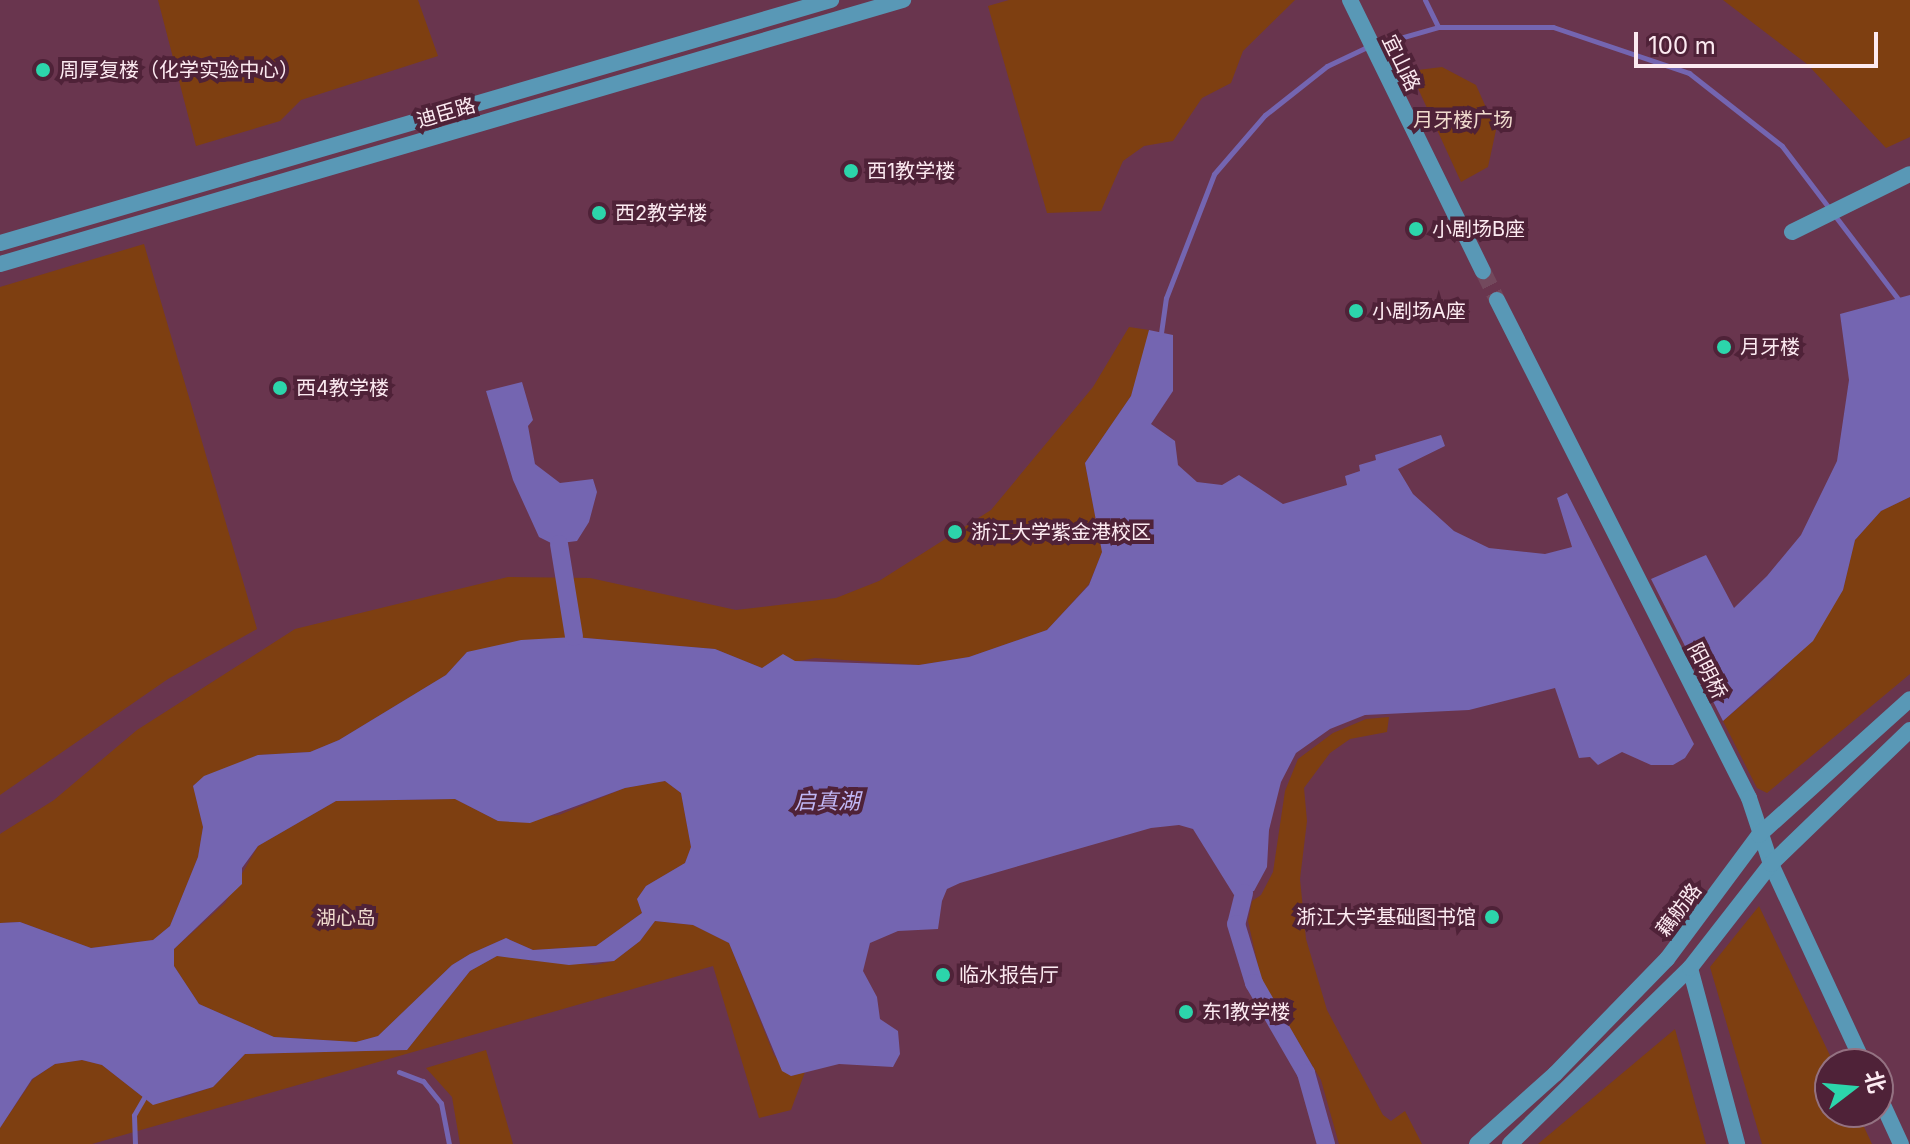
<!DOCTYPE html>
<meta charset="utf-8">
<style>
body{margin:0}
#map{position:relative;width:1910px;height:1144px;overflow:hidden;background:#5b2d43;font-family:Inter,"Noto Sans SC",sans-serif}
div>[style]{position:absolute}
.built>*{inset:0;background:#69354e}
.green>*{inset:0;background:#7e3f11}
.water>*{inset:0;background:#7465b1}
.stream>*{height:5px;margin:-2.5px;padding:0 2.5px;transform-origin:2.5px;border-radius:2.5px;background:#7465b1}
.canal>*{height:18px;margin:-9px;padding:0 9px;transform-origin:9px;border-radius:9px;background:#7465b1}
.street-tunnel>*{height:16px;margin-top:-8px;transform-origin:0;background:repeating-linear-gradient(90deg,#73495d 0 16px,transparent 0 24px)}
.street>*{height:16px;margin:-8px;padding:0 8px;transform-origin:8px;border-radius:8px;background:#5998b6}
.dots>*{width:22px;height:22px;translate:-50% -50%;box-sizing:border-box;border:4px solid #4f2238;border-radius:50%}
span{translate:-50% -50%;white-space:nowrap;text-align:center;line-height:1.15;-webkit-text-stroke:8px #4f2238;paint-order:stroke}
.street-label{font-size:20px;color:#fceaf1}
.poi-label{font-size:20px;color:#fceaf1}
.left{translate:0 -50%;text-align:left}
.right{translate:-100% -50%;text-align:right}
.park-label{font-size:20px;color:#efdacd}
.water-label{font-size:22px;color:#c1b8f6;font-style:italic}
.north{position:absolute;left:1814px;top:1048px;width:80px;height:80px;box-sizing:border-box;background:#4f2238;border:2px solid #947282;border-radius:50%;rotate:74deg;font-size:22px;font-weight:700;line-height:32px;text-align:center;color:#fceaf1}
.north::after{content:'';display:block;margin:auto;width:28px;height:36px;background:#2cd5ab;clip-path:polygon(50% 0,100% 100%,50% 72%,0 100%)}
.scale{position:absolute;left:1634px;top:32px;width:244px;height:36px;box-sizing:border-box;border:4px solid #fceaf1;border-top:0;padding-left:10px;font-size:24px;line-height:28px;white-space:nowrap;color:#fceaf1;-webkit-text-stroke:6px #4f2238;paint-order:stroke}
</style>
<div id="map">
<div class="built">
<i style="clip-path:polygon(evenodd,0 0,1910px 0,1910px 1144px,0 1144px,0 0,1830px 1064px,1878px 1064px,1878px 1112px,1830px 1112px,1830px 1064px)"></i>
</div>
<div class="green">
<i style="clip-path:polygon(158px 0,418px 0,438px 56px,301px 100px,280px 121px,196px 146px)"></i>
<i style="clip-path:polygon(1009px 0,1295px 0,1243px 51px,1231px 83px,1202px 98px,1173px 141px,1144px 146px,1123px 161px,1101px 211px,1047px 213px,988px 6px)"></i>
<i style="clip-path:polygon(1723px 0,1910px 0,1910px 137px,1886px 148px,1807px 64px)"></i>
<i style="clip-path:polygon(1442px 67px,1476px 85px,1496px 130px,1488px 167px,1461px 182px,1410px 71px)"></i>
<i style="clip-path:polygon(144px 244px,257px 629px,168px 679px,0 795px,0 287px)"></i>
<i style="clip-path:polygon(1129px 327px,1149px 330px,1145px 353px,1131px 396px,1085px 463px,1102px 552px,1089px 584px,1047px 630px,969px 657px,919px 665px,815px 658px,762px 668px,715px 649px,574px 637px,467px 652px,446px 675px,339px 740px,310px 752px,258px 755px,193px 785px,203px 827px,198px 857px,170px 926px,153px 940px,91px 948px,20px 922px,0 923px,0 834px,54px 800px,137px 730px,295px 629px,508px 577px,590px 578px,736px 610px,836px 598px,879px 581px,991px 510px,1093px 387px)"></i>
<i style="clip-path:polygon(1910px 497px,1910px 674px,1767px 793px,1757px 788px,1723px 721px,1775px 677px,1843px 590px,1855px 540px,1881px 511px)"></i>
<i style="clip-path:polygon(1389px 717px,1387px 732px,1350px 739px,1330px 753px,1304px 788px,1307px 821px,1300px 879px,1306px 939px,1327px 1010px,1383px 1115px,1391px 1121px,1405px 1111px,1422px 1144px,1339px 1144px,1321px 1080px,1261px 979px,1248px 921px,1252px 901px,1261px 895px,1273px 872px,1285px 791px,1298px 759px,1333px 733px,1366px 719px)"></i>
<i style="clip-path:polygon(665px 781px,681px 793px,691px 847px,685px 863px,646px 886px,637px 899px,642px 913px,596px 946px,533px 950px,506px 938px,470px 954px,452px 965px,378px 1036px,356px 1042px,274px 1037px,199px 1004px,174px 966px,174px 949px,225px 903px,258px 846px,336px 801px,455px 799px,498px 821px,559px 815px,625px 788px)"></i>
<i style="clip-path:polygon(1759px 906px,1834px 1064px,1830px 1112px,1857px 1112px,1872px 1144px,1762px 1144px,1710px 967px)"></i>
<i style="clip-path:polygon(655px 921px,693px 925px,729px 943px,774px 1055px,791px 1076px,805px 1072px,791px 1110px,759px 1118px,713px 966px,92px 1144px,0 1144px,0 1128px,33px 1079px,55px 1064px,82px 1060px,102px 1065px,144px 1098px,180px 1098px,213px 1087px,245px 1054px,407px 1050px,470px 971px,497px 956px,595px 965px,614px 961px,640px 941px)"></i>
<i style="clip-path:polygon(1675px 1029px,1706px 1144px,1538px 1144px)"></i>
<i style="clip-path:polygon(486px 1050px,513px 1144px,460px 1144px,452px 1097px,426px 1068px)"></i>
</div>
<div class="water">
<i style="clip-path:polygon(1910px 295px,1910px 497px,1881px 511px,1855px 540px,1843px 590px,1813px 641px,1723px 721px,1651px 579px,1706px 555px,1734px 608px,1767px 576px,1801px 535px,1837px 461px,1849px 380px,1840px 314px)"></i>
<i style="clip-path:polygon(evenodd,1149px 330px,1173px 335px,1173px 391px,1151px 424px,1175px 441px,1178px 465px,1197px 482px,1222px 485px,1239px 475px,1283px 504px,1347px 485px,1345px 476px,1360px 471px,1359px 465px,1376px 460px,1375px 455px,1441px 435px,1445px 446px,1398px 469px,1413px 494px,1454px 531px,1489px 548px,1545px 554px,1572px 547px,1557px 498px,1567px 493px,1694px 744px,1685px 758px,1673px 765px,1651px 765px,1622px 752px,1598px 765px,1590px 757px,1579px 758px,1555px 688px,1469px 710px,1365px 715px,1330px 729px,1296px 753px,1281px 782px,1269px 830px,1267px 867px,1254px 891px,1234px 895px,1193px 829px,1179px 825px,1151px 828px,960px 883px,947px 889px,942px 901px,938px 929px,898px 931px,870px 943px,863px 971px,877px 997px,880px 1019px,898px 1031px,900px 1054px,893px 1067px,839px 1064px,791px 1076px,782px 1071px,729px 943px,693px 925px,655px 921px,640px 941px,614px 961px,569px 965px,497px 956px,470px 971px,407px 1050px,245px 1054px,213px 1087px,153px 1105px,102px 1065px,82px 1060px,55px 1064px,32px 1079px,0 1128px,0 923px,20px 922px,91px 948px,153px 940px,170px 926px,198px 857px,203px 827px,193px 786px,204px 776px,258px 755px,310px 752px,339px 740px,446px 675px,467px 652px,521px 640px,574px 637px,715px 649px,762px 668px,783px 654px,795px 661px,919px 665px,969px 657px,1047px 630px,1089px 585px,1102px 552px,1085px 463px,1131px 396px,1149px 330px,665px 781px,681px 793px,691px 847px,685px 863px,646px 886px,637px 899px,642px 913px,596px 946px,533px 950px,506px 938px,470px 954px,452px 965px,378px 1036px,356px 1042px,274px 1037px,199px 1004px,174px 966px,174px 949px,242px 884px,242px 868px,258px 846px,336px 801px,455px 799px,498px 821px,530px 823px,625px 788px,665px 781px)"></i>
<i style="clip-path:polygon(522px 382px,533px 420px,528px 426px,535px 464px,560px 483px,593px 479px,597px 492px,589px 522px,577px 541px,553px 544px,539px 537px,513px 480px,486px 391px)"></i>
</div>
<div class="stream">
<i style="left:1425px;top:0;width:30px;rotate:64deg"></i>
<i style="left:1161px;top:333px;width:35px;rotate:-82deg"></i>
<i style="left:1166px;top:298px;width:133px;rotate:-68.8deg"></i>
<i style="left:1214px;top:174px;width:78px;rotate:-49.2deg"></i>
<i style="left:1265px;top:115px;width:79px;rotate:-38.3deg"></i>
<i style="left:1327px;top:66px;width:42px;rotate:-25.3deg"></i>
<i style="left:1365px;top:48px;width:76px;rotate:-16deg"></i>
<i style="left:1438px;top:27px;width:115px"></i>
<i style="left:1553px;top:27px;width:144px;rotate:18.7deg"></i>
<i style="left:1689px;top:73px;width:118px;rotate:38.1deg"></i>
<i style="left:1782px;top:146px;width:193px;rotate:52.8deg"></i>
<i style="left:399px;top:1072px;width:26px;rotate:21deg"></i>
<i style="left:423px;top:1081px;width:28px;rotate:51deg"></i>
<i style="left:441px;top:1103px;width:42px;rotate:79deg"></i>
<i style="left:135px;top:1144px;width:29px;rotate:-92deg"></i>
<i style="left:134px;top:1115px;width:20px;rotate:-60deg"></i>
</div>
<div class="canal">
<i style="left:559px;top:544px;width:94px;rotate:80.8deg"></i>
<i style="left:1244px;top:893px;width:32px;rotate:104deg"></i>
<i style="left:1236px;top:924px;width:62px;rotate:73deg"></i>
<i style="left:1254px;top:983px;width:104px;rotate:60deg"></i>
<i style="left:1306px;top:1073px;width:74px;rotate:74.3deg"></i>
</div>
<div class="street-tunnel">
<i style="left:1483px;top:271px;width:32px;rotate:64deg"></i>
</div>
<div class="street">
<i style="left:1350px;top:0;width:302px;rotate:63.9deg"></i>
<i style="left:1792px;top:232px;width:131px;rotate:-26.2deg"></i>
<i style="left:0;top:243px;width:866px;rotate:-16.3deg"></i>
<i style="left:0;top:264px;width:941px;rotate:-16.3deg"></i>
<i style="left:1497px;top:300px;width:558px;rotate:63.16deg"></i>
<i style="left:1749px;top:798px;width:70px;rotate:71.6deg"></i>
<i style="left:1771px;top:864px;width:221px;rotate:65.1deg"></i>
<i style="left:1690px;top:968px;width:182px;rotate:75deg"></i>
<i style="left:1878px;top:1094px;width:55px;rotate:65.3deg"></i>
<i style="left:1477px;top:1144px;width:105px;rotate:-41.9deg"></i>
<i style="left:1555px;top:1074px;width:161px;rotate:-45.8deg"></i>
<i style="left:1667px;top:959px;width:154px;rotate:-53.4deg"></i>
<i style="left:1759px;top:835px;width:203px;rotate:-42deg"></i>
<i style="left:1510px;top:1144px;width:252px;rotate:-44.4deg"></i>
<i style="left:1690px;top:968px;width:132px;rotate:-52.1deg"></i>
<i style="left:1771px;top:864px;width:193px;rotate:-44deg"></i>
</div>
<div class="dots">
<i style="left:43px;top:70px;background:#2cd5ab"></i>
<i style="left:851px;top:171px;background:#2cd5ab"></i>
<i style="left:599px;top:213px;background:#2cd5ab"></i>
<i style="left:1416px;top:229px;background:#2cd5ab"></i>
<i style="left:1356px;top:311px;background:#2cd5ab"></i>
<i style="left:1724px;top:347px;background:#2cd5ab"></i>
<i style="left:280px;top:388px;background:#2cd5ab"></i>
<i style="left:955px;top:532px;background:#2cd5ab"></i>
<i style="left:1492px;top:917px;background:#2cd5ab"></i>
<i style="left:943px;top:975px;background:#2cd5ab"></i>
<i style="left:1186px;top:1012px;background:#2cd5ab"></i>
</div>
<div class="street-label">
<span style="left:1401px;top:63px;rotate:64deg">宜山路</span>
<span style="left:446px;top:113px;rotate:-16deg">迪臣路</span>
<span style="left:1707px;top:671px;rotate:63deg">阳明桥</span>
<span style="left:1679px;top:910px;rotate:-53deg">藕舫路</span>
</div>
<div class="poi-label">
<span class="left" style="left:59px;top:70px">周厚复楼（化学实验中心）</span>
<span class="left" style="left:867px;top:171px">西1教学楼</span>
<span class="left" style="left:615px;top:213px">西2教学楼</span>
<span class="left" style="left:1432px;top:229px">小剧场B座</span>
<span class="left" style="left:1372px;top:311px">小剧场A座</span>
<span class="left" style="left:1740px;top:347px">月牙楼</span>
<span class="left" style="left:296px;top:388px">西4教学楼</span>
<span class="left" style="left:971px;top:532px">浙江大学紫金港校区</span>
<span class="right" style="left:1476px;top:917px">浙江大学基础图书馆</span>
<span class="left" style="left:959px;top:975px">临水报告厅</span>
<span class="left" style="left:1202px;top:1012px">东1教学楼</span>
</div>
<div class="park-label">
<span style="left:1463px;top:120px">月牙楼广场</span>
<span style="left:346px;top:918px">湖心岛</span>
</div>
<div class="water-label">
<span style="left:827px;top:802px">启真湖</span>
</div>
<div class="north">北</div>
<div class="scale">100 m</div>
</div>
